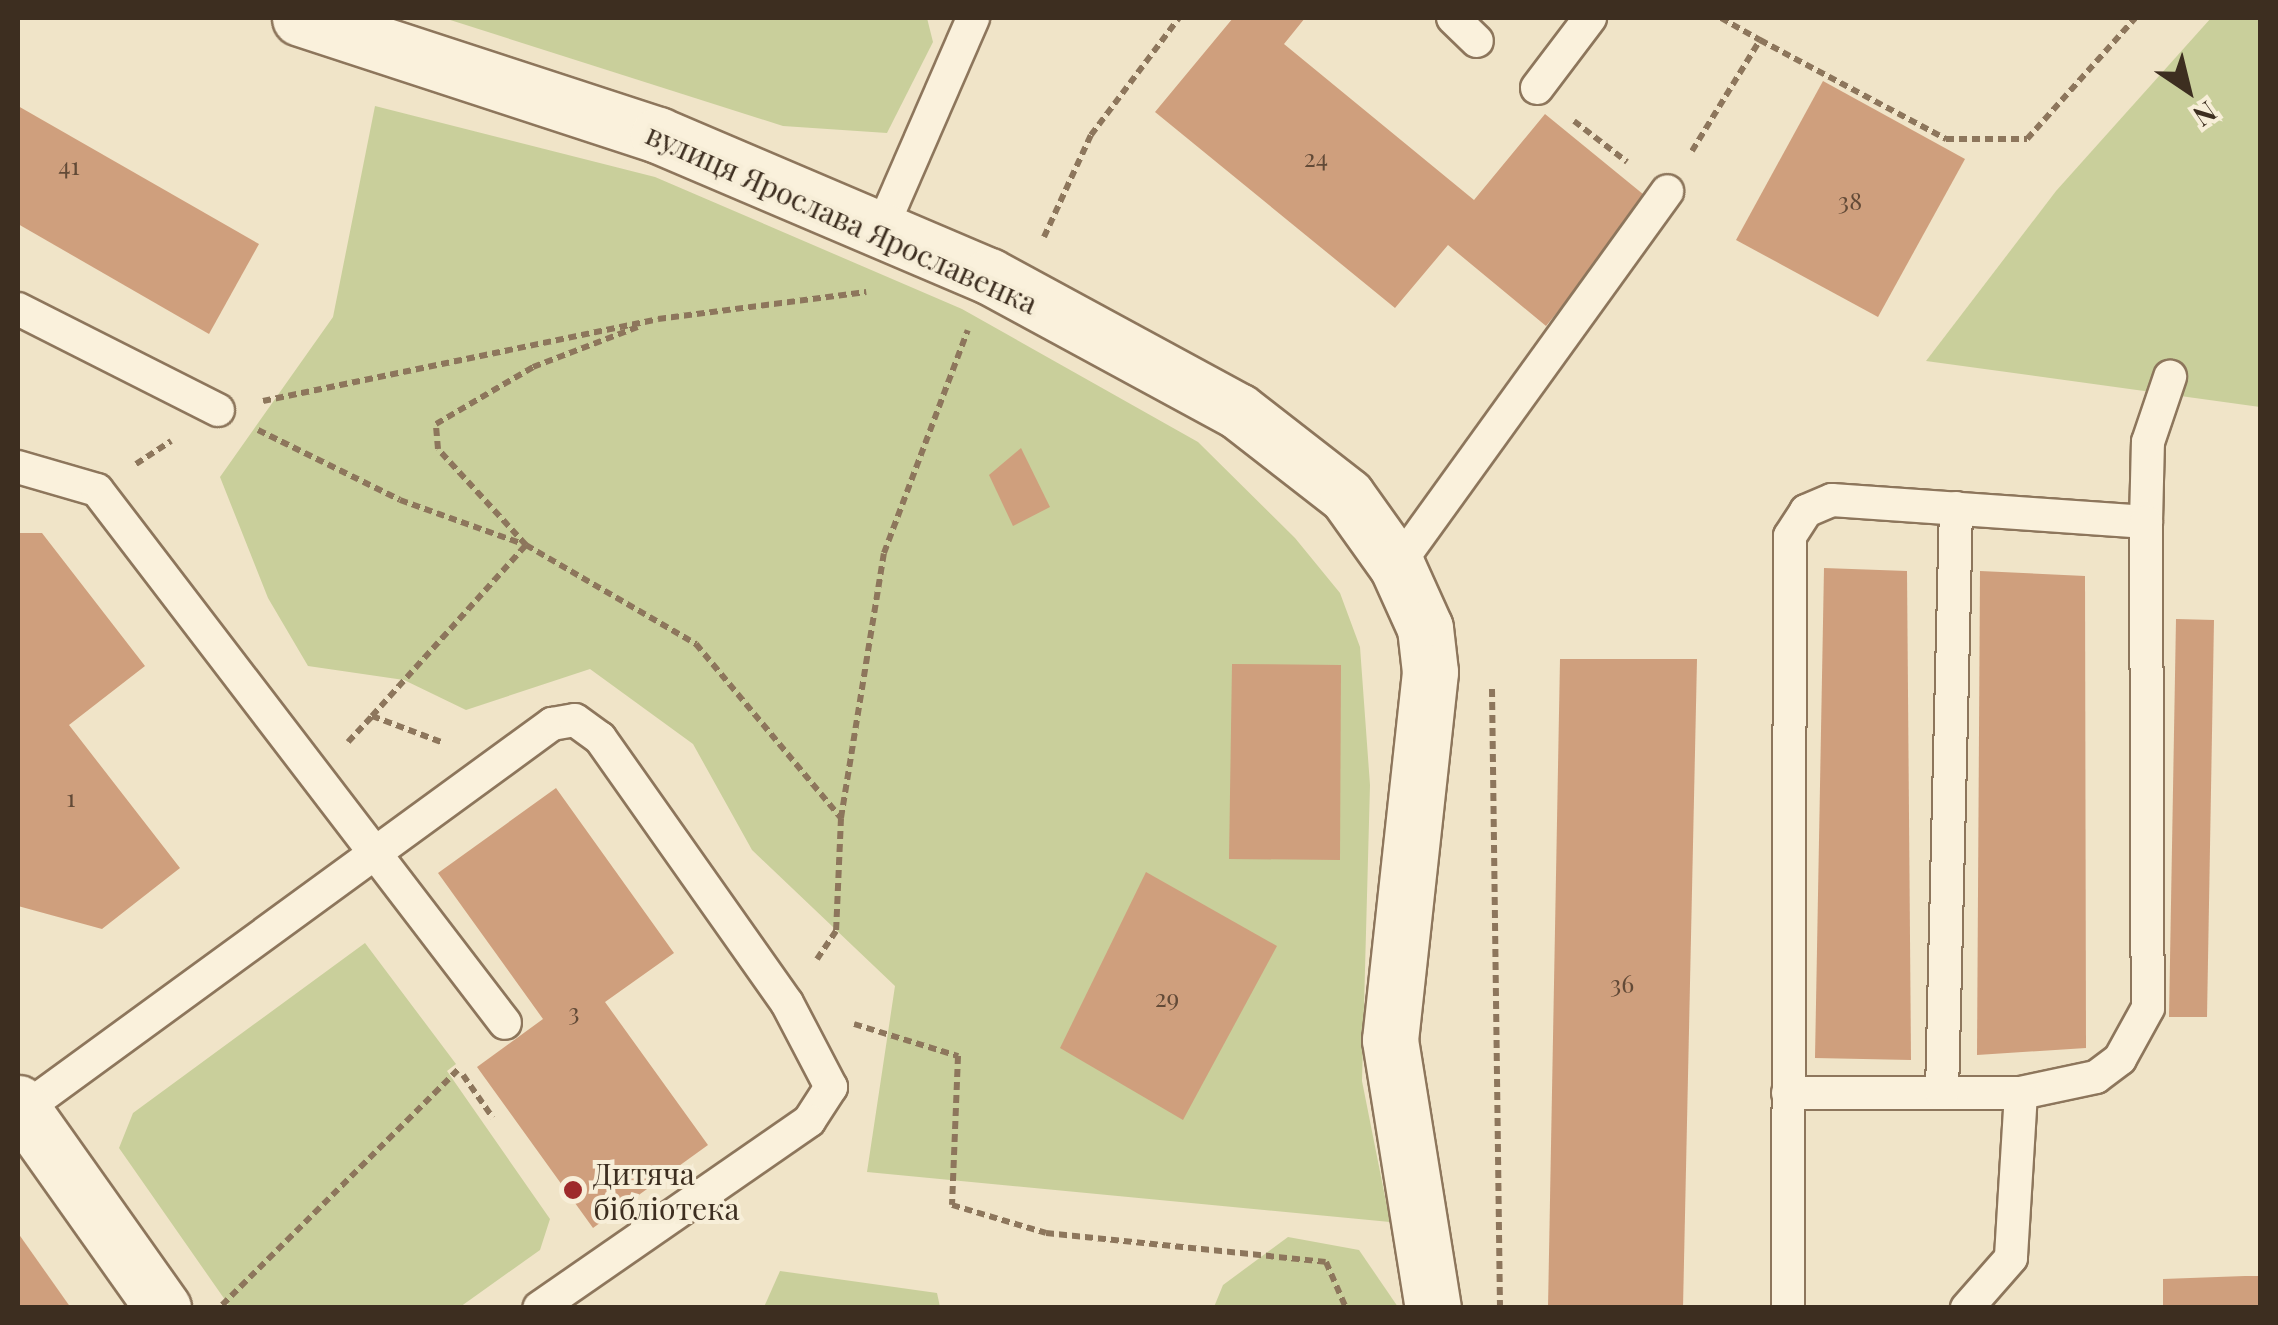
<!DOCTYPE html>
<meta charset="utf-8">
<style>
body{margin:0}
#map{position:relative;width:2278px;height:1325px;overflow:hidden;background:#f0e4c8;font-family:"Playfair Display",serif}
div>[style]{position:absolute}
.green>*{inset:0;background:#c9cf9b}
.building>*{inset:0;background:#cf9f7d}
.path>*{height:6px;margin-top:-3px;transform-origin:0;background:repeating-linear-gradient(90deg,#8d765c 0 8px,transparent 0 13px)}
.roads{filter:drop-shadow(2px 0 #8d765c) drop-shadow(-2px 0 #8d765c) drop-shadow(0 2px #8d765c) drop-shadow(0 -2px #8d765c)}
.lane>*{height:32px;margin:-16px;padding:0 16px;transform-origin:16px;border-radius:16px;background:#faf1dc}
.street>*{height:55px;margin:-27.5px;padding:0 27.5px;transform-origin:27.5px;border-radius:27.5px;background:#faf1dc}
.dots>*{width:28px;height:28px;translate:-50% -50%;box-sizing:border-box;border:5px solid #f7eed8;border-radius:50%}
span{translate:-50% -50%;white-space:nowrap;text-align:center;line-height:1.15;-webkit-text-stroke:8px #f7eed8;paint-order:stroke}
.number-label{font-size:25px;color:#624a37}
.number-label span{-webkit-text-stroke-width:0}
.street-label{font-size:30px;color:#3d2e20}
.poi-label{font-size:30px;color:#3d2e20}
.left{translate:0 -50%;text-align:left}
.frame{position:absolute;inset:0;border:20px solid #3d2e20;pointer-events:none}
.north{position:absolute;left:2138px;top:40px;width:100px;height:100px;-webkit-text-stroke:8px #f7eed8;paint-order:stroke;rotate:145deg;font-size:28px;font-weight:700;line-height:40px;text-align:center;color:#3d2e20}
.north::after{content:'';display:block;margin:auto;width:35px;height:45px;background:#3d2e20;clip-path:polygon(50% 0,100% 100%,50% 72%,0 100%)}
</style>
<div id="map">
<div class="green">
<i style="clip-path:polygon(444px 18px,927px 18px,933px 42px,887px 133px,783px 126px)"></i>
<i style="clip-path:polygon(2211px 18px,2260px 18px,2260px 407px,1926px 361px,2056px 191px)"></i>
<i style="clip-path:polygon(375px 106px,655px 177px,962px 309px,1198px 442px,1295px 538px,1340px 593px,1360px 647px,1370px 785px,1362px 1081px,1390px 1222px,867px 1172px,895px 986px,752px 850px,693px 744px,590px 669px,466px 710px,404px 680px,308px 666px,268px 598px,220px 477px,333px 317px)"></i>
<i style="clip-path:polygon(365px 943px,456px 1064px,447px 1071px,550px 1219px,540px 1250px,460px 1307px,230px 1307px,119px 1148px,133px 1113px)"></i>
<i style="clip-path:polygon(1288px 1237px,1359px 1250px,1398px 1307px,1214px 1307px,1223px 1285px)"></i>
<i style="clip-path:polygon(780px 1271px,937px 1293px,940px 1307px,764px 1307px)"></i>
</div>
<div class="building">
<i style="clip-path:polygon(1233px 18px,1305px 18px,1284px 44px,1474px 200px,1545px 114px,1649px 199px,1546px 326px,1448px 245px,1395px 308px,1155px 112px)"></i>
<i style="clip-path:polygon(1823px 81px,1965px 159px,1878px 317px,1736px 240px)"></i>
<i style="clip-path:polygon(18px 106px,259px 244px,209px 334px,18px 224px)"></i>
<i style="clip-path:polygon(1021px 448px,1050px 507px,1013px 526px,989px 475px)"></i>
<i style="clip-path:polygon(18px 533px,42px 533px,145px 666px,69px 725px,180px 868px,102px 929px,18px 906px)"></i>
<i style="clip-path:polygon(1824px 568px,1907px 571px,1911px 1060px,1815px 1058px)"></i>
<i style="clip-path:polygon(1980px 571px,2085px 576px,2086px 1048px,1977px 1055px)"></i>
<i style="clip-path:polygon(2176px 619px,2214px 620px,2207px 1017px,2169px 1017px)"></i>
<i style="clip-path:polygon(1560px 659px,1697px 659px,1683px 1308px,1548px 1308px)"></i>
<i style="clip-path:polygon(1232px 664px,1341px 665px,1340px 860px,1229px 859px)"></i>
<i style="clip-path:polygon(556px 788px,674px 953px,605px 1002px,708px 1145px,593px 1228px,477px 1067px,543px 1019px,438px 873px)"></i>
<i style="clip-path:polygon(1146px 872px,1277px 946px,1183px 1120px,1060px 1048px)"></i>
<i style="clip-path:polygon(18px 1233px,71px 1308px,18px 1308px)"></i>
<i style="clip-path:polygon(2245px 1276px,2260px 1276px,2260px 1308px,2163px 1308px,2163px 1279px)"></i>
</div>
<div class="path">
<i style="left:1721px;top:18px;width:45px;rotate:29.4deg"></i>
<i style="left:1574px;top:121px;width:67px;rotate:37.7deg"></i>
<i style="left:1692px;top:151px;width:130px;rotate:-58.5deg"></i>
<i style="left:1760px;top:40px;width:211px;rotate:28deg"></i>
<i style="left:1946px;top:139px;width:81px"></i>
<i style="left:2027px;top:139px;width:162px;rotate:-48.2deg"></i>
<i style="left:1044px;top:237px;width:112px;rotate:-65.3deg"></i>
<i style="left:1091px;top:135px;width:146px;rotate:-53.1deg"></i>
<i style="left:263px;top:401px;width:403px;rotate:-11.7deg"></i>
<i style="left:658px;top:319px;width:210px;rotate:-7.4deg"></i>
<i style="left:258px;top:430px;width:158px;rotate:26.2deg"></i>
<i style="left:400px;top:500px;width:134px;rotate:19.7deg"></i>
<i style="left:526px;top:545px;width:197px;rotate:30.2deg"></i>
<i style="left:696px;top:644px;width:226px;rotate:50.2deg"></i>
<i style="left:841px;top:818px;width:113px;rotate:92.5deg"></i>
<i style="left:836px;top:931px;width:34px;rotate:124deg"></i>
<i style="left:136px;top:464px;width:42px;rotate:-33.3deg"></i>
<i style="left:1492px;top:689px;width:619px;rotate:89.26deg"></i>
<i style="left:372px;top:716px;width:230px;rotate:-48deg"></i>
<i style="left:526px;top:545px;width:130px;rotate:-132.5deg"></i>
<i style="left:438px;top:449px;width:25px;rotate:-95deg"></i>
<i style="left:436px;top:424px;width:113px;rotate:-30.4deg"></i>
<i style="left:533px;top:367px;width:112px;rotate:-20.9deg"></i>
<i style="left:348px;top:742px;width:35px;rotate:-47deg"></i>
<i style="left:372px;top:716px;width:77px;rotate:20.6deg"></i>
<i style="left:841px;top:818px;width:268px;rotate:-80.8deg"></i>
<i style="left:884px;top:553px;width:238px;rotate:-69.4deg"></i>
<i style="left:854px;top:1024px;width:109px;rotate:17.1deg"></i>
<i style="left:958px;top:1056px;width:149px;rotate:92.3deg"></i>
<i style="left:952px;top:1205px;width:98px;rotate:16.6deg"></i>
<i style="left:1046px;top:1233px;width:281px;rotate:5.9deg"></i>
<i style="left:1326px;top:1262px;width:50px;rotate:66.5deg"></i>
<i style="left:463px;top:1075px;width:52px;rotate:55.1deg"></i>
<i style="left:222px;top:1305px;width:334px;rotate:-44.9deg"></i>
</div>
<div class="roads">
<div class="lane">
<i style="left:1453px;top:18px;width:33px;rotate:44deg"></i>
<i style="left:1537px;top:88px;width:88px;rotate:-52.9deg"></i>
<i style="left:881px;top:230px;width:231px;rotate:-66.5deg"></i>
<i style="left:18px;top:309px;width:224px;rotate:26.8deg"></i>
<i style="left:18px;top:467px;width:82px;rotate:16.2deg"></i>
<i style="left:97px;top:490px;width:671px;rotate:52.57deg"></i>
<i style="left:2146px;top:522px;width:80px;rotate:-88.6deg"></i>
<i style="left:2148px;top:442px;width:69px;rotate:-71.3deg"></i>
<i style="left:1397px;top:566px;width:462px;rotate:-54.2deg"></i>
<i style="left:1788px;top:1093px;width:233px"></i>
<i style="left:1942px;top:1093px;width:585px;rotate:-88.63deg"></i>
<i style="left:23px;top:1110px;width:655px;rotate:-36.12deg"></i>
<i style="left:552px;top:724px;width:23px;rotate:-10deg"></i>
<i style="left:575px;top:720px;width:31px;rotate:36deg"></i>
<i style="left:600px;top:738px;width:324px;rotate:54.8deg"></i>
<i style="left:787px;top:1003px;width:95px;rotate:62.4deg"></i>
<i style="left:831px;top:1087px;width:40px;rotate:122.9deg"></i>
<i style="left:809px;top:1121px;width:328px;rotate:145.3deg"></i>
<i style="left:1788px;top:1308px;width:772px;rotate:-89.85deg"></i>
<i style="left:1790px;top:536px;width:30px;rotate:-57deg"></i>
<i style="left:1806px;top:511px;width:28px;rotate:-23deg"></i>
<i style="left:1832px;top:500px;width:315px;rotate:4deg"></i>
<i style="left:2146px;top:522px;width:486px;rotate:89.8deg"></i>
<i style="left:2148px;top:1008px;width:58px;rotate:118.8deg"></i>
<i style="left:2120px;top:1059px;width:30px;rotate:143deg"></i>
<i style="left:2096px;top:1077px;width:77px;rotate:168deg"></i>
<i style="left:2021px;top:1093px;width:165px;rotate:93.5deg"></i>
<i style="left:2011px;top:1258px;width:67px;rotate:131.3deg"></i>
</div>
<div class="street">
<i style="left:300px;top:18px;width:377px;rotate:18.1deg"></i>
<i style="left:658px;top:135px;width:360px;rotate:23.1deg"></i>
<i style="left:989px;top:276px;width:283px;rotate:28.5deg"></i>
<i style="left:1238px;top:411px;width:138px;rotate:37.9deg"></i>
<i style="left:1347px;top:496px;width:86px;rotate:54.5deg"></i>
<i style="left:1397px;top:566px;width:68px;rotate:65.7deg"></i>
<i style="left:1425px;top:628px;width:44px;rotate:83.5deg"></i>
<i style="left:1430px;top:672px;width:370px;rotate:96.2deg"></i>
<i style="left:1390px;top:1040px;width:271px;rotate:80.9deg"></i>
<i style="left:18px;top:1103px;width:251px;rotate:54.7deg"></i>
</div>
</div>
<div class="dots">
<i style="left:573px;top:1190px;background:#9e2a2b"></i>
</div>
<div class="number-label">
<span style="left:1316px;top:157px">24</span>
<span style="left:69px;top:165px">41</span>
<span style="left:1850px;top:200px">38</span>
<span style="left:71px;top:797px">1</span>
<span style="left:1622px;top:983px">36</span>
<span style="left:1167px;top:997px">29</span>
<span style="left:574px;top:1011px">3</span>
</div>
<div class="street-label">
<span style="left:842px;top:218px;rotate:24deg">вулиця Ярослава Ярославенка</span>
</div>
<div class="poi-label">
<span class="left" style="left:593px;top:1190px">Дитяча<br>бібліотека</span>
</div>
<div class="frame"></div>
<div class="north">N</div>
</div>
